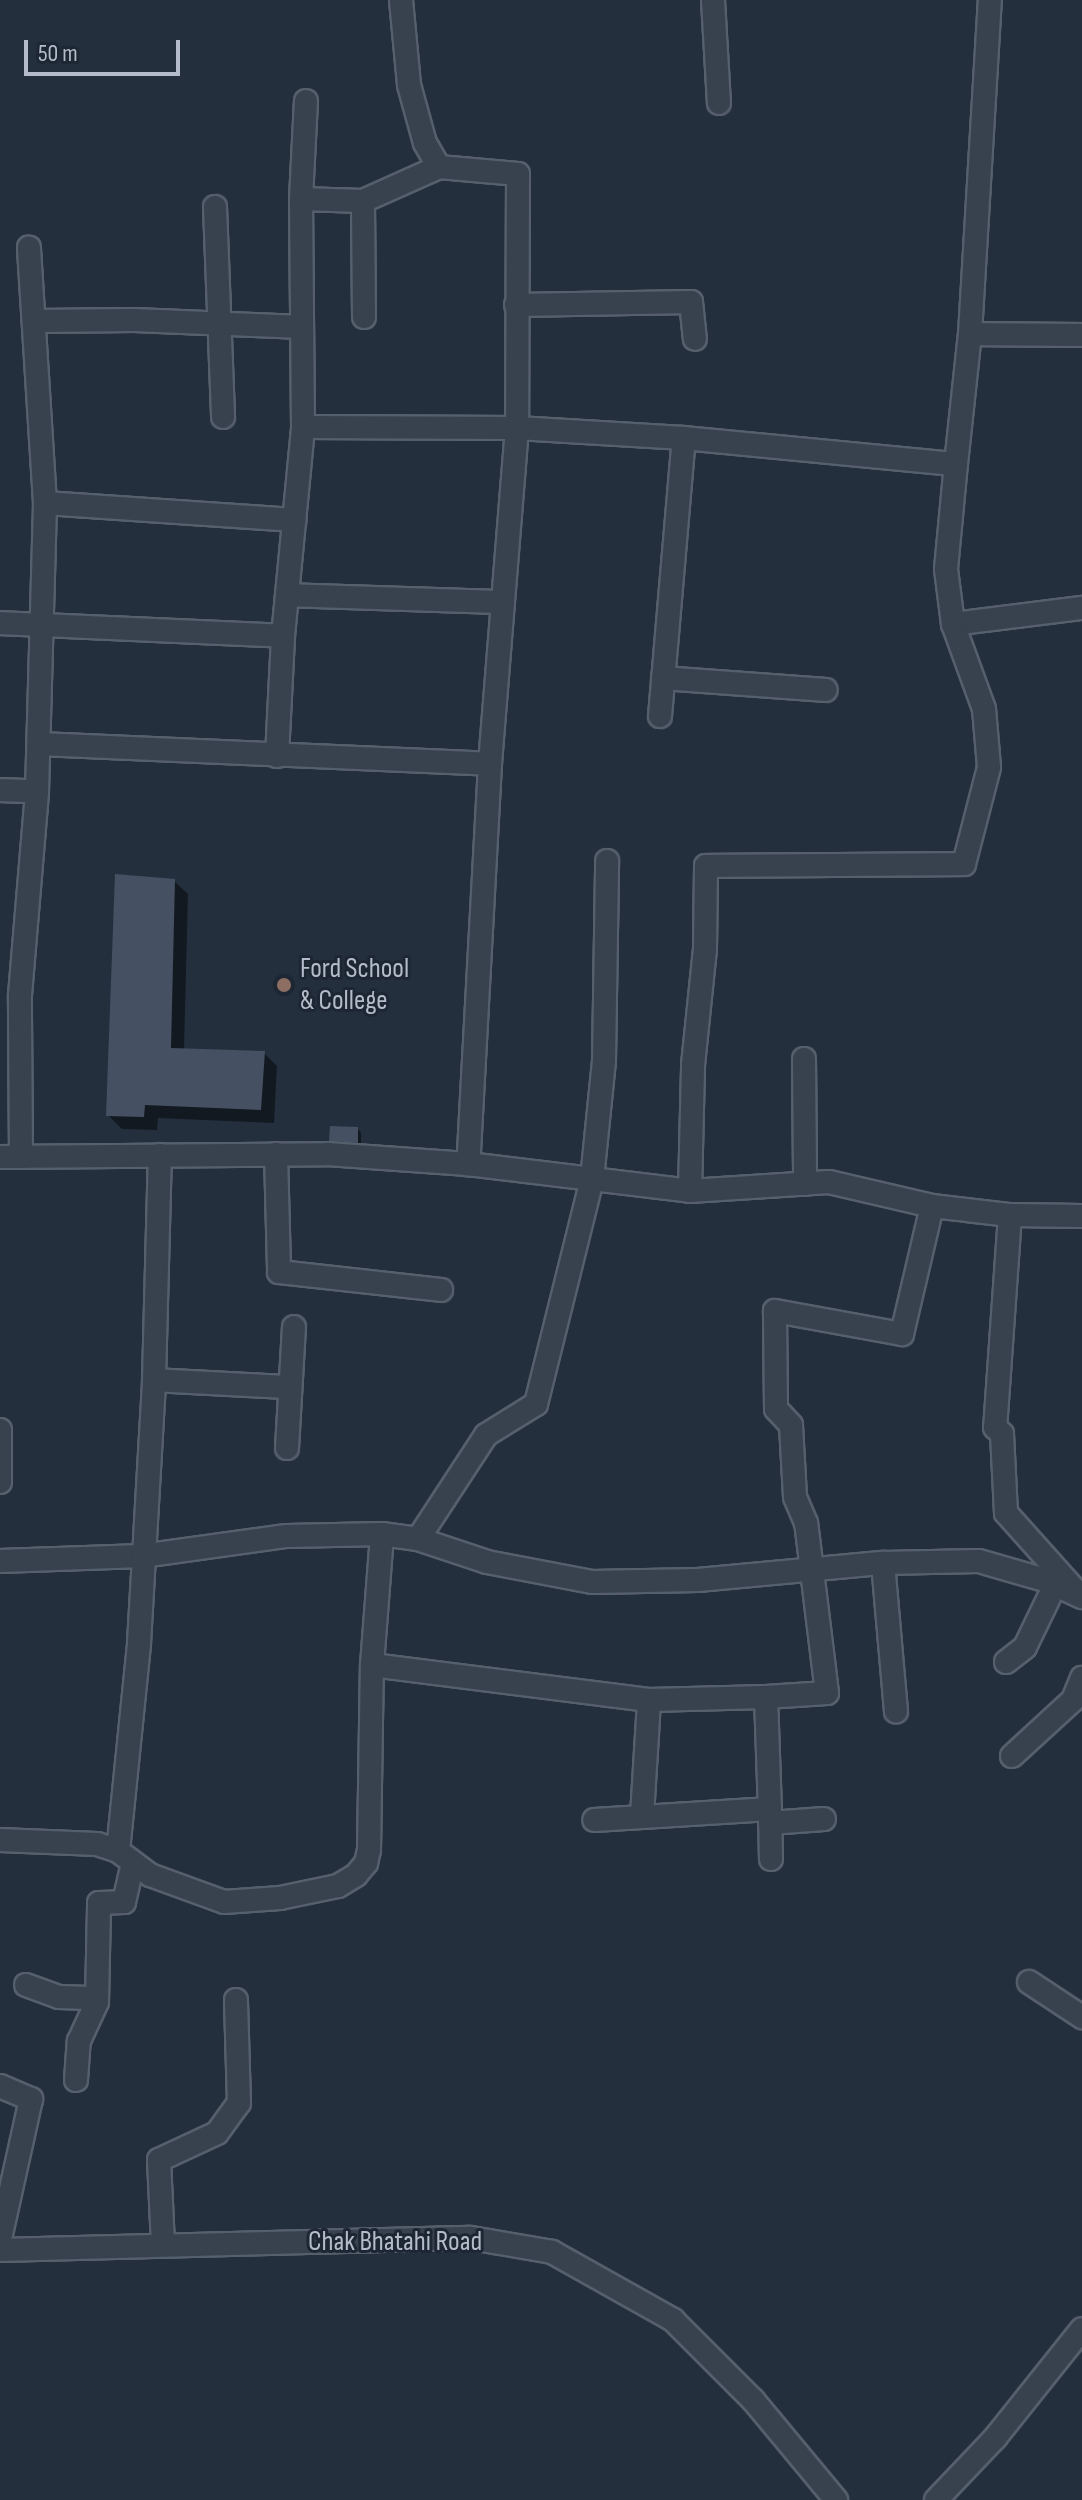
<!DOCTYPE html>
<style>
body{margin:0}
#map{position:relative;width:1082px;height:2500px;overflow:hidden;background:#242f3e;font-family:"Sofia Sans Condensed",sans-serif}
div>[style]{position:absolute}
.shadow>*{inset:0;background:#0007}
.building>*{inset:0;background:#455162}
.roads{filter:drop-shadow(2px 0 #565f6c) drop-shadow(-2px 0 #565f6c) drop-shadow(0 2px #565f6c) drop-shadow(0 -2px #565f6c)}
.minor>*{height:22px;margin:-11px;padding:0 11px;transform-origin:11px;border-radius:11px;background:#38414e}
.dots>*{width:22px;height:22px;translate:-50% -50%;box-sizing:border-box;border:4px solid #1d2633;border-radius:50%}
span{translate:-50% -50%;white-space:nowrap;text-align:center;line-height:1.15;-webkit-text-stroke:6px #1d2633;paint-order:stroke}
.poi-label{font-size:28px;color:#b4bcc9}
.left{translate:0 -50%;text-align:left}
.street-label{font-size:28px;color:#b4bcc9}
.scale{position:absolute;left:24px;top:40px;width:156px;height:36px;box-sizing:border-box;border:4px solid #b4bcc9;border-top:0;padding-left:10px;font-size:24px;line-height:28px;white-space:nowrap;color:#b4bcc9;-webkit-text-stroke:6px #1d2633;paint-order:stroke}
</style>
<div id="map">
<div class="shadow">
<i style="clip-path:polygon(174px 881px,188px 894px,184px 1050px,264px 1053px,277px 1066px,274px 1123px,158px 1118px,157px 1130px,122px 1129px,108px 1115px)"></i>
<i style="clip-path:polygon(358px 1129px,361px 1133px,361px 1146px,335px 1145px,331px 1141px)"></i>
</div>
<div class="building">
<i style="clip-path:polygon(115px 874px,175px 879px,171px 1048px,265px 1051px,261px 1110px,145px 1105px,144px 1117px,106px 1116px)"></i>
<i style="clip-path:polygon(330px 1126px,358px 1127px,358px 1143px,329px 1141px)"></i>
</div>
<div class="roads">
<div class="minor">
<i style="left:401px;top:0;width:85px;rotate:84.6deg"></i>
<i style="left:409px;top:85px;width:60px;rotate:74.6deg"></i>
<i style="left:425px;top:143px;width:28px;rotate:60deg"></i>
<i style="left:439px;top:167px;width:79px;rotate:5.1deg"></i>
<i style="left:518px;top:174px;width:254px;rotate:90.2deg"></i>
<i style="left:517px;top:428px;width:337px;rotate:94.6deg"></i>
<i style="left:490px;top:764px;width:401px;rotate:93.1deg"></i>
<i style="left:713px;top:0;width:103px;rotate:86.7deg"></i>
<i style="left:301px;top:199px;width:62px;rotate:1.8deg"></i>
<i style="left:215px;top:207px;width:210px;rotate:87.8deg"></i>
<i style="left:516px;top:305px;width:175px;rotate:-1deg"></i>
<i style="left:691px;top:302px;width:37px;rotate:84deg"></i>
<i style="left:364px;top:317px;width:116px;rotate:-90.5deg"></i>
<i style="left:363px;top:201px;width:83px;rotate:-24.1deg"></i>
<i style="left:36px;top:321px;width:98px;rotate:-0.6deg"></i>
<i style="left:134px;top:320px;width:168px;rotate:2.4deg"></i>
<i style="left:970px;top:334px;width:112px;rotate:0.5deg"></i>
<i style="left:303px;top:427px;width:214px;rotate:0.3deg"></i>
<i style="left:517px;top:428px;width:167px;rotate:3.4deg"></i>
<i style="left:684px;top:438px;width:273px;rotate:5.5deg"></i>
<i style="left:956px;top:464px;width:131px;rotate:-83.9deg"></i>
<i style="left:970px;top:334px;width:335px;rotate:-86.6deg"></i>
<i style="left:45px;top:503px;width:250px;rotate:3.9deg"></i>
<i style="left:287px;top:595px;width:216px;rotate:1.9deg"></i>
<i style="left:0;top:623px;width:283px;rotate:2.6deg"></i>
<i style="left:283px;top:636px;width:210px;rotate:-84.5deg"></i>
<i style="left:303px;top:427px;width:228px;rotate:-90.5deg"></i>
<i style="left:301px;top:199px;width:98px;rotate:-87.1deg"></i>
<i style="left:953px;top:624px;width:130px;rotate:-7.1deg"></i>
<i style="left:663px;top:678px;width:163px;rotate:4.2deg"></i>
<i style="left:660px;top:716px;width:279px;rotate:-85.1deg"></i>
<i style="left:39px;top:744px;width:451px;rotate:2.5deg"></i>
<i style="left:277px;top:756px;width:120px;rotate:-87.1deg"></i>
<i style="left:0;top:790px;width:37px;rotate:2deg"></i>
<i style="left:804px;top:1059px;width:125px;rotate:89.5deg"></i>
<i style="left:276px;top:1154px;width:118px;rotate:88.5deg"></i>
<i style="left:279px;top:1272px;width:163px;rotate:6.3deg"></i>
<i style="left:0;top:1157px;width:327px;rotate:-0.5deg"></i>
<i style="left:327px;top:1154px;width:141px;rotate:4.1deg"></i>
<i style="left:468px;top:1164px;width:224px;rotate:6.9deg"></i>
<i style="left:690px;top:1191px;width:139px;rotate:-3.7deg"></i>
<i style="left:829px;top:1182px;width:106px;rotate:13.1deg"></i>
<i style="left:932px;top:1206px;width:79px;rotate:6.6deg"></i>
<i style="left:1010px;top:1215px;width:72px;rotate:0.8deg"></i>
<i style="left:21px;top:1157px;width:162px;rotate:-90.4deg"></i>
<i style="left:20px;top:995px;width:205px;rotate:-85.2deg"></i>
<i style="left:37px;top:791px;width:288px;rotate:-88.4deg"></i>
<i style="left:45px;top:503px;width:256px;rotate:-93.6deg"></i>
<i style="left:690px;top:1191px;width:126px;rotate:-88.6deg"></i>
<i style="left:693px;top:1065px;width:117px;rotate:-84.1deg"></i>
<i style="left:705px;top:949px;width:83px;rotate:-89.3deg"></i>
<i style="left:706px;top:866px;width:258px;rotate:-0.4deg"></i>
<i style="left:964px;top:864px;width:100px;rotate:-75.5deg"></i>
<i style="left:989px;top:767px;width:58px;rotate:-94.9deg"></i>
<i style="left:984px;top:709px;width:90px;rotate:-110deg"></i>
<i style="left:953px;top:624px;width:55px;rotate:-97.3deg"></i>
<i style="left:946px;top:569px;width:105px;rotate:-84.6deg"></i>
<i style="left:1010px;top:1215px;width:213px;rotate:94deg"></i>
<i style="left:995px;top:1427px;width:10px;rotate:45deg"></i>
<i style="left:1002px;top:1434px;width:79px;rotate:87.1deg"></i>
<i style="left:1006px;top:1513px;width:101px;rotate:48.2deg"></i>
<i style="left:154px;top:1380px;width:135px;rotate:3deg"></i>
<i style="left:0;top:1430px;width:52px;rotate:90deg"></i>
<i style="left:287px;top:1448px;width:121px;rotate:-86.7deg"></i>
<i style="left:418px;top:1539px;width:124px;rotate:-56.8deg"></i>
<i style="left:486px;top:1435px;width:59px;rotate:-31.8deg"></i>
<i style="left:536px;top:1404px;width:232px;rotate:-76deg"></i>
<i style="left:592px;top:1179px;width:119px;rotate:-84.2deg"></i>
<i style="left:604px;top:1061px;width:200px;rotate:-89.1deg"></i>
<i style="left:0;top:1561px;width:142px;rotate:-2deg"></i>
<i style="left:142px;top:1556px;width:146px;rotate:-7.9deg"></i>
<i style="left:287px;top:1536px;width:95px;rotate:-1.2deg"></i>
<i style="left:382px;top:1534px;width:36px;rotate:8deg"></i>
<i style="left:418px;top:1539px;width:73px;rotate:18.4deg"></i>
<i style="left:487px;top:1562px;width:107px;rotate:10.8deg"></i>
<i style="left:592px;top:1582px;width:106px;rotate:-1.1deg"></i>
<i style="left:698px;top:1580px;width:186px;rotate:-5.3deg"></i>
<i style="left:883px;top:1563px;width:96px;rotate:-1.2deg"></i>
<i style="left:979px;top:1561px;width:69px;rotate:16.1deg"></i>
<i style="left:1045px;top:1580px;width:41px;rotate:24.7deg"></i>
<i style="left:883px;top:1563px;width:149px;rotate:85deg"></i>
<i style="left:1006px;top:1662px;width:24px;rotate:-38deg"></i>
<i style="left:1025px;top:1647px;width:69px;rotate:-64.2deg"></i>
<i style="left:372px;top:1665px;width:279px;rotate:7.2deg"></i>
<i style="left:649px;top:1700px;width:117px;rotate:-1.5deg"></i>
<i style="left:766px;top:1697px;width:112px;rotate:88deg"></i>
<i style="left:770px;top:1809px;width:176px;rotate:176.4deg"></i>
<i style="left:766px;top:1697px;width:61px;rotate:-3.8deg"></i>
<i style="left:827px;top:1693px;width:171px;rotate:-97deg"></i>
<i style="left:806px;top:1523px;width:28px;rotate:-113deg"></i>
<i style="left:795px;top:1497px;width:72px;rotate:-93.2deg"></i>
<i style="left:791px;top:1425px;width:22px;rotate:-133deg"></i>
<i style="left:776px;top:1409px;width:98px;rotate:-90.6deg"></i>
<i style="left:775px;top:1311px;width:129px;rotate:10.3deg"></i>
<i style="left:902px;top:1334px;width:131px;rotate:-76.8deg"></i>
<i style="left:1012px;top:1756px;width:83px;rotate:-42.6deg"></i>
<i style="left:1073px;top:1700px;width:24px;rotate:-68deg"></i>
<i style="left:770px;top:1809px;width:50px;rotate:88.9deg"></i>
<i style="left:642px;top:1816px;width:116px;rotate:-86.5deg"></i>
<i style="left:770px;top:1823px;width:54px;rotate:-4.2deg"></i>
<i style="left:0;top:1840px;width:97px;rotate:2.4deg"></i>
<i style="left:97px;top:1844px;width:22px;rotate:18deg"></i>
<i style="left:118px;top:1851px;width:40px;rotate:37deg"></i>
<i style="left:150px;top:1875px;width:79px;rotate:20deg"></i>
<i style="left:224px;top:1902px;width:56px;rotate:-4.1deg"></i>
<i style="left:280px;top:1898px;width:59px;rotate:-11.7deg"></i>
<i style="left:338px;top:1886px;width:21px;rotate:-31deg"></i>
<i style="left:356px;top:1875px;width:16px;rotate:-50deg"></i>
<i style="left:366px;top:1863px;width:13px;rotate:-77deg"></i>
<i style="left:369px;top:1850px;width:185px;rotate:-89.1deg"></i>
<i style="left:372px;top:1665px;width:131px;rotate:-85.6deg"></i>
<i style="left:118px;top:1851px;width:209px;rotate:-84.2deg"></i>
<i style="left:139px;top:1643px;width:263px;rotate:-86.7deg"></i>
<i style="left:154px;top:1380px;width:225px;rotate:-88.5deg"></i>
<i style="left:1029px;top:1982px;width:64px;rotate:33.4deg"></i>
<i style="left:26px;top:1985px;width:35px;rotate:20deg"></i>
<i style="left:59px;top:1997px;width:38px;rotate:2deg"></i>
<i style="left:76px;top:2080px;width:39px;rotate:-86deg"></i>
<i style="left:79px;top:2041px;width:43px;rotate:-65.2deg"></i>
<i style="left:97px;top:2002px;width:99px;rotate:-88.8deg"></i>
<i style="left:99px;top:1903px;width:25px;rotate:-2deg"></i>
<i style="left:124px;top:1902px;width:40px;rotate:-77deg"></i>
<i style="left:0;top:2086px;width:34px;rotate:23deg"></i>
<i style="left:31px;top:2099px;width:143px;rotate:102.5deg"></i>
<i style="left:163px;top:2245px;width:85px;rotate:-92.7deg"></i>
<i style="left:159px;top:2160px;width:64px;rotate:-25deg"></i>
<i style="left:217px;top:2133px;width:37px;rotate:-54deg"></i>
<i style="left:239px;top:2103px;width:103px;rotate:-91.7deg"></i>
<i style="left:0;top:2250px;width:471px;rotate:-1.5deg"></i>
<i style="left:471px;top:2238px;width:82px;rotate:9.8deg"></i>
<i style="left:552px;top:2252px;width:139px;rotate:29.3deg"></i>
<i style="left:673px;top:2320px;width:113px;rotate:45deg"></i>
<i style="left:753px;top:2400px;width:130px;rotate:50.3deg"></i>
<i style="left:936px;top:2500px;width:86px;rotate:-46.4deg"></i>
<i style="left:995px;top:2438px;width:139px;rotate:-51.4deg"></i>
</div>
</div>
<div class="dots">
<i style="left:284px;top:985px;background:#8d6e63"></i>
</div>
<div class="poi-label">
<span class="left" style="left:300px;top:985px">Ford School<br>&amp; College</span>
</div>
<div class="street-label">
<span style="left:395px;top:2242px">Chak Bhatahi Road</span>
</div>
<div class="scale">50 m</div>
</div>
